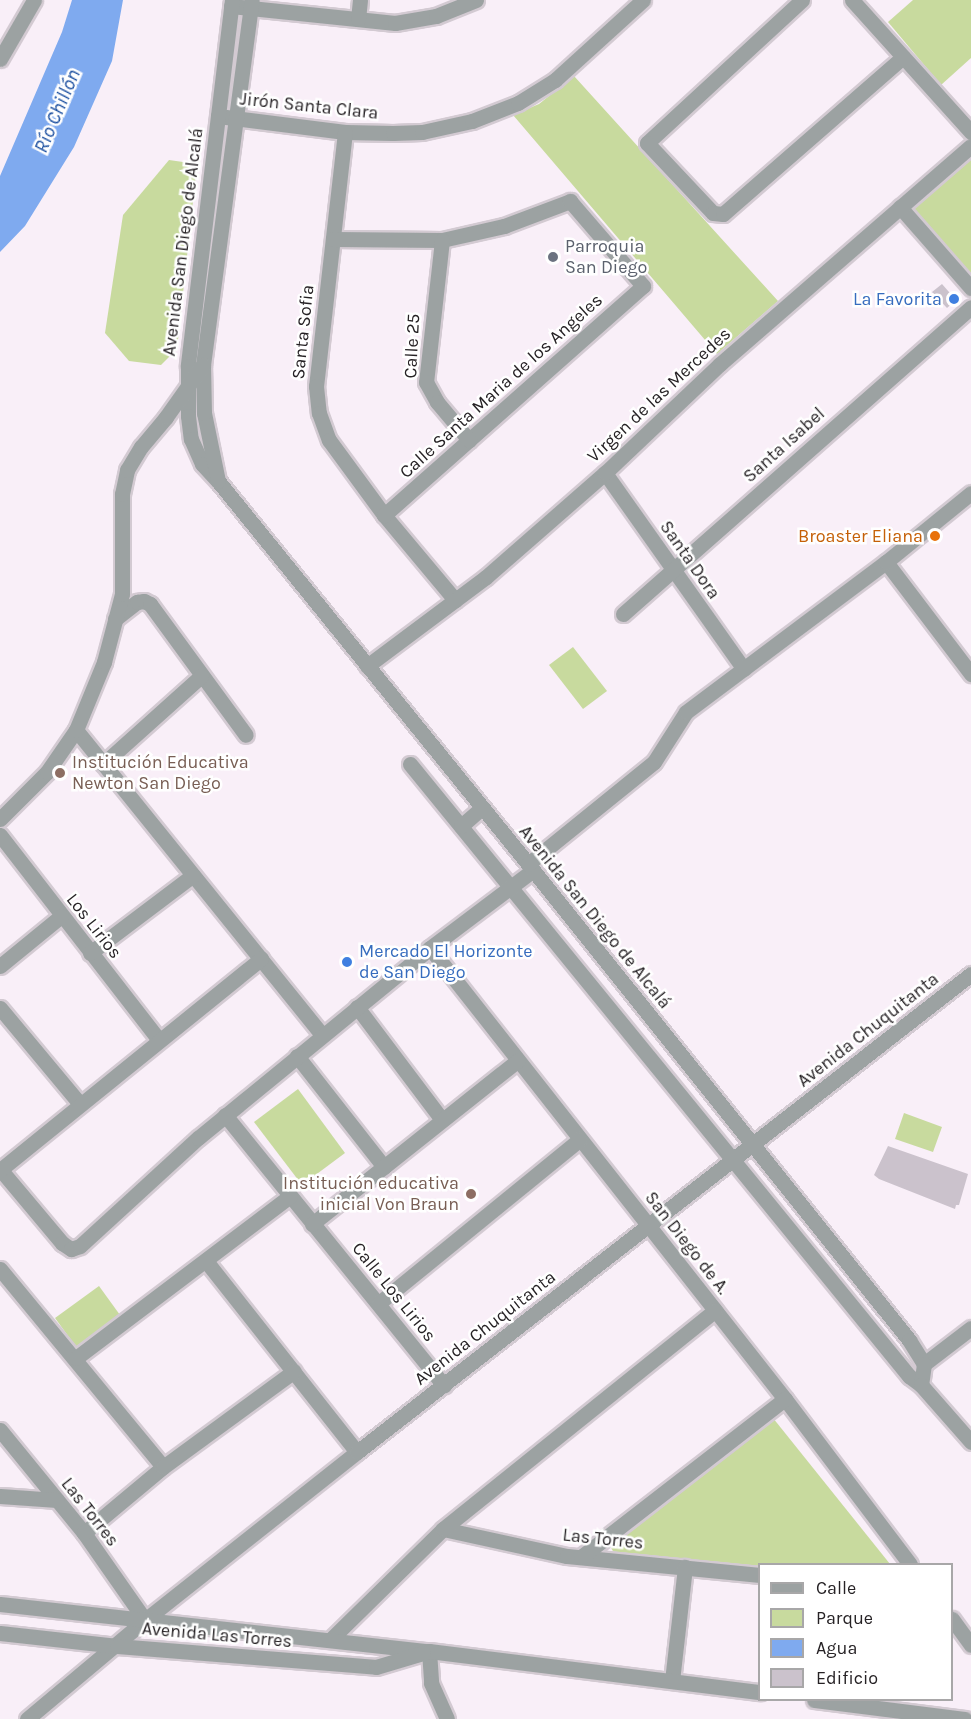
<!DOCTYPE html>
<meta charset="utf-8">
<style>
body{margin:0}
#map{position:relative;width:971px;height:1719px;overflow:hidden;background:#f9eff8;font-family:Karla,sans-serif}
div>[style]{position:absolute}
.green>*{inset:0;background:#c8da9e}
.water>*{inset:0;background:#7faaef}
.building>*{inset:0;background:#cbc2cc}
.roads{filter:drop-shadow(2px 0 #d3cad2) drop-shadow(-2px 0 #d3cad2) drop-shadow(0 2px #d3cad2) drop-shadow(0 -2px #d3cad2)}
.minor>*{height:15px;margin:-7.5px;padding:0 7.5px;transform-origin:7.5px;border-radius:7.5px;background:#9ca2a2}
.tertiary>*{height:15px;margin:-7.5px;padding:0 7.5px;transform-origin:7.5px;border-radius:7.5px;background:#9ca2a2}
.dots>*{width:16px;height:16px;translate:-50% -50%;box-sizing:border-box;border:3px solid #fff;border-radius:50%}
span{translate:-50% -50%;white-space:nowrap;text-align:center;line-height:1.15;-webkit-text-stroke:5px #fff;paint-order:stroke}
.street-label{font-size:18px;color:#262225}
.worship-label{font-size:18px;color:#5b616d}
.left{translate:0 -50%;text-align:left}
.shop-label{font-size:18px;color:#366cbe}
.right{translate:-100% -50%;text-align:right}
.food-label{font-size:18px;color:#c56008}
.education-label{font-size:18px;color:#785e54}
.water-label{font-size:20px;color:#1e51a1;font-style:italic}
.legend{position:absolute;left:758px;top:1563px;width:195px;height:138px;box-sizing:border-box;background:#fff;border:2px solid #a8a7a8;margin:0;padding:8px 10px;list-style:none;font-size:18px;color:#262225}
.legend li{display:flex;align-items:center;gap:12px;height:30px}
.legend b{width:30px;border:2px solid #a8a7a8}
</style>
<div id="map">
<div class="green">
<i style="clip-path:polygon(913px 0,971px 0,971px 58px,941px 85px,888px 22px)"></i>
<i style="clip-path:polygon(574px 76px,778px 301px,717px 354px,513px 115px,539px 104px)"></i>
<i style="clip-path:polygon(971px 154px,971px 278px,908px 206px)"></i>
<i style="clip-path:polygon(169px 160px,197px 164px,177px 349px,161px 365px,129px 361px,105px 333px,123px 215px)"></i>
<i style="clip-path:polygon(573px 647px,607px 691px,583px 709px,549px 665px)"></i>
<i style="clip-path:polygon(298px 1089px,345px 1153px,302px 1185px,254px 1122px)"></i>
<i style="clip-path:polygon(904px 1113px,942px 1127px,933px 1152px,895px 1139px)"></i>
<i style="clip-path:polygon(99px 1286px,120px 1315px,76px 1347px,55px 1318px)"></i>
<i style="clip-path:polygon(773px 1418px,890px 1564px,759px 1567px,614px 1553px,610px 1546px)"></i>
</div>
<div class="water">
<i style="clip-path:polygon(72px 0,123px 0,112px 61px,74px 147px,25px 226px,0 252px,0 176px,62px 32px)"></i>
</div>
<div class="building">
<i style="clip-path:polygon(942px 284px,956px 300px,947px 308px,932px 292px)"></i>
<i style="clip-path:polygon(888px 1146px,968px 1174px,959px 1205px,956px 1205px,955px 1209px,879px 1179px,874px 1175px)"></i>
</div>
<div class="roads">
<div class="minor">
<i style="left:802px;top:0;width:211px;rotate:137.3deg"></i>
<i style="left:647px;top:143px;width:96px;rotate:46.7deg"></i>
<i style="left:713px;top:213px;width:10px;rotate:6deg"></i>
<i style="left:723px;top:214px;width:239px;rotate:-41.1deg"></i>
<i style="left:852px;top:0;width:178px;rotate:48deg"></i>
<i style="left:231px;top:6px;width:165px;rotate:5.9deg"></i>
<i style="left:395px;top:23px;width:42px;rotate:-9.7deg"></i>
<i style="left:436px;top:16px;width:43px;rotate:-21.8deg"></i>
<i style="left:358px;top:19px;width:19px;rotate:-84deg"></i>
<i style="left:0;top:59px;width:68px;rotate:-60deg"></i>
<i style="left:218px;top:116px;width:128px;rotate:7.2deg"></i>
<i style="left:345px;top:132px;width:48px;rotate:1.2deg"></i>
<i style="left:393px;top:133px;width:29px;rotate:-2deg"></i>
<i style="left:422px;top:132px;width:51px;rotate:-12.4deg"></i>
<i style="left:472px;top:121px;width:49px;rotate:-21.4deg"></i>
<i style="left:518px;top:103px;width:44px;rotate:-31.9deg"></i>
<i style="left:555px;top:80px;width:119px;rotate:-42.3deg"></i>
<i style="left:345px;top:132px;width:256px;rotate:96.5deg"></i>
<i style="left:316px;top:386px;width:27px;rotate:84deg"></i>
<i style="left:319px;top:413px;width:29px;rotate:70deg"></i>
<i style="left:329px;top:440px;width:93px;rotate:53.7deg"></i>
<i style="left:384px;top:515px;width:111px;rotate:50.1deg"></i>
<i style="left:900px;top:207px;width:108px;rotate:48.8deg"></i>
<i style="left:333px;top:239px;width:109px;rotate:0.5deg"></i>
<i style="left:442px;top:240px;width:64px;rotate:-12.7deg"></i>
<i style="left:504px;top:226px;width:71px;rotate:-20.7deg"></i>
<i style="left:570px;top:201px;width:112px;rotate:49.3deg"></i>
<i style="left:643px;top:286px;width:346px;rotate:138.5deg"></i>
<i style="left:442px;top:240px;width:143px;rotate:96.4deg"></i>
<i style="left:426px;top:382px;width:23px;rotate:61deg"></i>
<i style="left:437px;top:402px;width:50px;rotate:49.9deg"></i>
<i style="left:605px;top:473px;width:240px;rotate:54.7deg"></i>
<i style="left:886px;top:562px;width:141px;rotate:52.8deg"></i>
<i style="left:623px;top:614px;width:464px;rotate:-41.4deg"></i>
<i style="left:115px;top:619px;width:28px;rotate:-38deg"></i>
<i style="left:137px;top:602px;width:7px;rotate:-8deg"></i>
<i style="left:144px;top:601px;width:7px;rotate:27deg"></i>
<i style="left:150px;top:604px;width:162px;rotate:53.8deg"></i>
<i style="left:367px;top:666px;width:149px;rotate:-36.8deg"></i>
<i style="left:486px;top:577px;width:158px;rotate:-41.2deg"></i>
<i style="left:605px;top:473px;width:158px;rotate:-43.5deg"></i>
<i style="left:720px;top:364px;width:332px;rotate:-41deg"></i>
<i style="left:76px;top:730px;width:392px;rotate:51.1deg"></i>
<i style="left:103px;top:764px;width:132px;rotate:-41.9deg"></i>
<i style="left:410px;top:764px;width:790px;rotate:50.81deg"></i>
<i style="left:909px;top:1376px;width:15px;rotate:37deg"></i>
<i style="left:461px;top:826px;width:28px;rotate:-41deg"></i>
<i style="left:0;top:835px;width:259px;rotate:52.2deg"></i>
<i style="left:430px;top:948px;width:574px;rotate:51.79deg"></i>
<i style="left:785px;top:1399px;width:207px;rotate:52.9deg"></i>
<i style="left:90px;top:953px;width:129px;rotate:-37.1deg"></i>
<i style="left:0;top:966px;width:79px;rotate:-39.3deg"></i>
<i style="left:357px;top:1007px;width:141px;rotate:53deg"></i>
<i style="left:0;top:1008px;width:125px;rotate:50.2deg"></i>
<i style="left:297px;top:1056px;width:141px;rotate:51.9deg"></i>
<i style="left:225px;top:1115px;width:348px;rotate:51deg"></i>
<i style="left:0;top:1169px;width:97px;rotate:50deg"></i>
<i style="left:62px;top:1243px;width:11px;rotate:34deg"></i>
<i style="left:71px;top:1249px;width:9px;rotate:-18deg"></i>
<i style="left:80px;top:1246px;width:160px;rotate:-42.5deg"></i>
<i style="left:198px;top:1138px;width:300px;rotate:-39.3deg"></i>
<i style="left:430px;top:948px;width:129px;rotate:-37.1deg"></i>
<i style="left:0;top:1170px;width:336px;rotate:-39deg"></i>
<i style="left:312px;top:1224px;width:263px;rotate:-38.5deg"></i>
<i style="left:206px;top:1261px;width:243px;rotate:51.7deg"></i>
<i style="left:0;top:1269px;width:256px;rotate:50.5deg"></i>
<i style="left:379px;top:1303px;width:259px;rotate:-39.2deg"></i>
<i style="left:76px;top:1358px;width:268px;rotate:-37.1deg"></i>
<i style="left:924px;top:1364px;width:59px;rotate:-37.5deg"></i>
<i style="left:0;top:1430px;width:133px;rotate:50.8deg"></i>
<i style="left:84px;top:1533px;width:106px;rotate:55deg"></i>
<i style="left:0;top:1496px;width:57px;rotate:4deg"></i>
<i style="left:443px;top:1529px;width:127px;rotate:12.3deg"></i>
<i style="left:567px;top:1556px;width:194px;rotate:5.6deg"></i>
<i style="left:84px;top:1533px;width:103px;rotate:-39.9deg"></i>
<i style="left:163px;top:1467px;width:162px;rotate:-36.2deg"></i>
<i style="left:581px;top:1557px;width:258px;rotate:-37.8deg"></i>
<i style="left:952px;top:1619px;width:32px;rotate:54deg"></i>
<i style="left:330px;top:1640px;width:158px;rotate:-44.5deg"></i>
<i style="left:443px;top:1529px;width:349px;rotate:-38.8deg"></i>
<i style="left:429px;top:1651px;width:32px;rotate:86deg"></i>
<i style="left:431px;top:1683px;width:39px;rotate:66deg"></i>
<i style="left:672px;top:1681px;width:115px;rotate:-83.5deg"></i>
<i style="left:27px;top:1719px;width:154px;rotate:-40deg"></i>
<i style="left:145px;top:1620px;width:270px;rotate:-38.4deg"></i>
<i style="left:357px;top:1452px;width:778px;rotate:-37.9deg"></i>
</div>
<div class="tertiary">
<i style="left:232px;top:0;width:369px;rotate:96.9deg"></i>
<i style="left:188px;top:366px;width:50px;rotate:90deg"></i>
<i style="left:188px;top:416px;width:23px;rotate:83deg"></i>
<i style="left:191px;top:439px;width:27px;rotate:66deg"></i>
<i style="left:202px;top:464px;width:23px;rotate:47deg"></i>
<i style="left:218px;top:481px;width:501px;rotate:51deg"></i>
<i style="left:533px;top:870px;width:602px;rotate:51.34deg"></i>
<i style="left:909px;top:1340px;width:28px;rotate:58deg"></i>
<i style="left:924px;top:1364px;width:21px;rotate:98deg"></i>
<i style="left:921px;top:1385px;width:76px;rotate:48.7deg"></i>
<i style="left:218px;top:481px;width:69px;rotate:-101.6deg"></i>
<i style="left:204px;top:413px;width:48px;rotate:-91.2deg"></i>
<i style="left:203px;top:365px;width:368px;rotate:-82.4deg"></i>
<i style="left:0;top:819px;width:66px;rotate:-45deg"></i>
<i style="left:47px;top:772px;width:51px;rotate:-55.4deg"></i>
<i style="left:76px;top:730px;width:74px;rotate:-67.6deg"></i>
<i style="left:104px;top:662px;width:70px;rotate:-75.2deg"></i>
<i style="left:122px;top:594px;width:100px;rotate:-90deg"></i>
<i style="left:122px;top:494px;width:25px;rotate:-78deg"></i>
<i style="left:127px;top:470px;width:27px;rotate:-59deg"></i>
<i style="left:141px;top:447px;width:39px;rotate:-50deg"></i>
<i style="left:166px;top:417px;width:64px;rotate:-54.6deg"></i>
<i style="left:528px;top:864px;width:162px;rotate:-39deg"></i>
<i style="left:654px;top:762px;width:59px;rotate:-57.4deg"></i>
<i style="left:686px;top:712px;width:250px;rotate:-36.9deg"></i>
<i style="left:886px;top:562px;width:109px;rotate:-39.1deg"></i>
<i style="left:0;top:1604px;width:432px;rotate:6.3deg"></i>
<i style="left:429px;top:1651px;width:334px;rotate:7.1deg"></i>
<i style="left:0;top:1633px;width:118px;rotate:6.3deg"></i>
<i style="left:117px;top:1646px;width:260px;rotate:4.6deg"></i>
<i style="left:376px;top:1667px;width:49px;rotate:-16.6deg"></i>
<i style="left:814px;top:1700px;width:152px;rotate:7.2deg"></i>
</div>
</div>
<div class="dots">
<i style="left:553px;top:257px;background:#6b7280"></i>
<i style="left:954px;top:299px;background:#3f7fe0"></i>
<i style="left:935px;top:536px;background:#e8710a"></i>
<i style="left:60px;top:773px;background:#8d6e63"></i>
<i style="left:347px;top:962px;background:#3f7fe0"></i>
<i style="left:471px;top:1194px;background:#8d6e63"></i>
</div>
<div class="street-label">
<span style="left:309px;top:106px;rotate:6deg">Jirón Santa Clara</span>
<span style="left:183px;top:242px;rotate:-83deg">Avenida San Diego de Alcalá</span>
<span style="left:303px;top:332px;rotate:-84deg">Santa Sofia</span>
<span style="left:412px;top:346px;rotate:-87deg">Calle 25</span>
<span style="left:501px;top:386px;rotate:-42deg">Calle Santa Maria de los Angeles</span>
<span style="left:659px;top:395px;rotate:-43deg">Virgen de las Mercedes</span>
<span style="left:784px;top:445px;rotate:-42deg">Santa Isabel</span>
<span style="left:690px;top:560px;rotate:55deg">Santa Dora</span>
<span style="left:595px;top:917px;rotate:51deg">Avenida San Diego de Alcalá</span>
<span style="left:94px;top:926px;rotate:52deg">Los Lirios</span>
<span style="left:868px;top:1030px;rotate:-38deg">Avenida Chuquitanta</span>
<span style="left:687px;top:1243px;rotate:52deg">San Diego de A.</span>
<span style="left:394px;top:1292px;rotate:51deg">Calle Los Lirios</span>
<span style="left:485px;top:1328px;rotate:-38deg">Avenida Chuquitanta</span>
<span style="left:90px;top:1512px;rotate:52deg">Las Torres</span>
<span style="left:603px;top:1539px;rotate:6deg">Las Torres</span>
<span style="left:217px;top:1635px;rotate:5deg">Avenida Las Torres</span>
</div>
<div class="worship-label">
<span class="left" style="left:565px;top:257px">Parroquia<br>San Diego</span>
</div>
<div class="shop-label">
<span class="right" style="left:942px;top:299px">La Favorita</span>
<span class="left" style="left:359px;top:962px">Mercado El Horizonte<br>de San Diego</span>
</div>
<div class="food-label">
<span class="right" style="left:923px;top:536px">Broaster Eliana</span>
</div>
<div class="education-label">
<span class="left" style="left:72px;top:773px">Institución Educativa<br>Newton San Diego</span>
<span class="right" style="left:459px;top:1194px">Institución educativa<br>inicial Von Braun</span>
</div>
<div class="water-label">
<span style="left:57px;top:111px;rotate:-67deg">Río Chillón</span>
</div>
<ul class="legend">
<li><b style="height:8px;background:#9ca2a2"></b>Calle</li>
<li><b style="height:16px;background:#c8da9e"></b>Parque</li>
<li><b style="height:16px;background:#7faaef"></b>Agua</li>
<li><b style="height:16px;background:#cbc2cc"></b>Edificio</li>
</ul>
</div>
